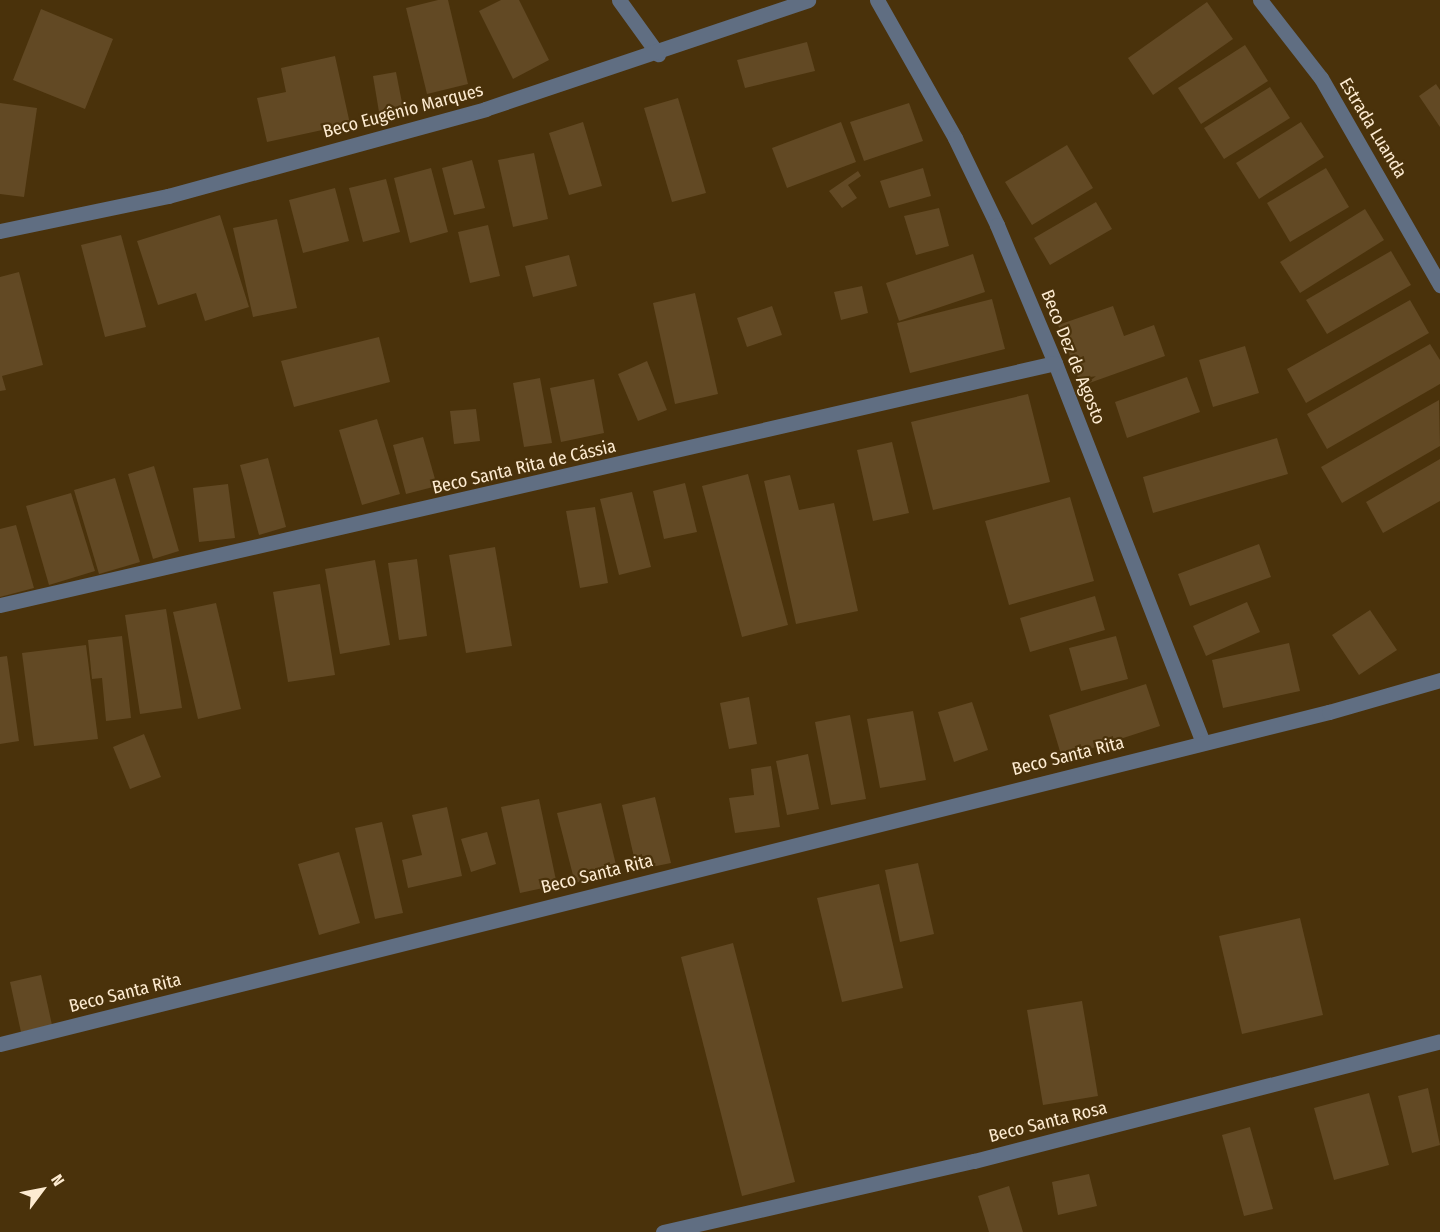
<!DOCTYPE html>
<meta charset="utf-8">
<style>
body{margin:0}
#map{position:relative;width:1440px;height:1232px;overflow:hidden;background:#4a320b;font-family:"Fira Sans Condensed",sans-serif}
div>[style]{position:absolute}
.building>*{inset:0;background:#624924}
.minor>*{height:15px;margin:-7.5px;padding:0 7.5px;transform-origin:7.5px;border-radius:7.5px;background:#606e82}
span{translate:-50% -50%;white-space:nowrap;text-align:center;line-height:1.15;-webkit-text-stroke:4.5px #4a320b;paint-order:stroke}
.street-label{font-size:18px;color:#fdebd1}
.north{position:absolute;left:12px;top:1160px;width:60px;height:60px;-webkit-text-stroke:4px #4a320b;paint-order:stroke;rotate:58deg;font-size:16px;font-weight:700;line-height:24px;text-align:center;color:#fdebd1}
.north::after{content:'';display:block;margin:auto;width:21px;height:27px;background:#fdebd1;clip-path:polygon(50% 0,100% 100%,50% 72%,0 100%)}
</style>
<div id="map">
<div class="building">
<i style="clip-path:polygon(438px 0,448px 0,468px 84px,427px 94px,406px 8px)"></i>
<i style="clip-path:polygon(501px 0,519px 0,549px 60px,513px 79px,479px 11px)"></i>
<i style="clip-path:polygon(1207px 2px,1233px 39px,1153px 95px,1128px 58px)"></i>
<i style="clip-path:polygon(41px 9px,113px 39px,85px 109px,13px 80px)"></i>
<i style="clip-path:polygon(807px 42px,815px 71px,745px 88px,737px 60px)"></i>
<i style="clip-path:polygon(1245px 45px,1268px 81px,1201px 124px,1178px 88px)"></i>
<i style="clip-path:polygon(335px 56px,350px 124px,267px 142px,257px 98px,286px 92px,281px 68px)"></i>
<i style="clip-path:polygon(396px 72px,403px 108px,379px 112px,373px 76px)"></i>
<i style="clip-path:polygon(1436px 84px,1440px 90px,1440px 127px,1419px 96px)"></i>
<i style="clip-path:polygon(1270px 87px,1290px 118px,1224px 159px,1204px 128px)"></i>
<i style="clip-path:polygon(678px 98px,706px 193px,672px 202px,644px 108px)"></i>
<i style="clip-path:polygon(0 103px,37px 108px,24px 197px,0 194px)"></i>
<i style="clip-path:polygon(909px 103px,923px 141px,864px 161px,850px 122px)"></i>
<i style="clip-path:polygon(583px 122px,602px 186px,569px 195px,549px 133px)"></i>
<i style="clip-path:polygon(841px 122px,856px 162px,787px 188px,772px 148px)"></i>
<i style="clip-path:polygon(1301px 122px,1324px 157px,1259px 199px,1236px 163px)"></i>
<i style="clip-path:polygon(1067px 145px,1093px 188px,1032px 225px,1005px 182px)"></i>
<i style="clip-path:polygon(534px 153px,548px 219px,513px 227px,498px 160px)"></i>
<i style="clip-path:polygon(472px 160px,485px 208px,454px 215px,442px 168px)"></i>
<i style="clip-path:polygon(431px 168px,448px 232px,410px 243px,394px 178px)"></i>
<i style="clip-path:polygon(923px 168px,931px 196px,889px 208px,880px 181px)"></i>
<i style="clip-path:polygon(1326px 168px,1349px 207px,1290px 242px,1267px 203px)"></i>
<i style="clip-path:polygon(858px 171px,861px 176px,848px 185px,857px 198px,842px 208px,829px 191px)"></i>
<i style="clip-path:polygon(386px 179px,400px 232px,363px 242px,349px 188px)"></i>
<i style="clip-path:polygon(335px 188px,349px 241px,303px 253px,289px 200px)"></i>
<i style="clip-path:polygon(1096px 202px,1112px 229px,1050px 265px,1034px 238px)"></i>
<i style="clip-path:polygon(939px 208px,949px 246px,916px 255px,904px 216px)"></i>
<i style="clip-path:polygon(1365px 209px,1384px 240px,1300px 293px,1280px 262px)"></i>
<i style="clip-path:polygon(220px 215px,249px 307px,205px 321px,196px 293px,158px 305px,137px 241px)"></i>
<i style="clip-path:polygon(277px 219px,297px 308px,253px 317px,233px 228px)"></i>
<i style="clip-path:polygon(488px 225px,500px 276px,470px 283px,458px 232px)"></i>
<i style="clip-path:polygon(121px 235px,146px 327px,105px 337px,81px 245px)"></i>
<i style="clip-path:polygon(1391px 251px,1411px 285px,1327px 334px,1306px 300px)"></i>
<i style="clip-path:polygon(973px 254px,985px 292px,899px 321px,886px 283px)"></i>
<i style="clip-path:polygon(569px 255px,577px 286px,533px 297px,525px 266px)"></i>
<i style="clip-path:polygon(19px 272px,43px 365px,2px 376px,6px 390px,0 391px,0 277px)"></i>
<i style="clip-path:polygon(862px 286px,868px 313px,841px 320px,834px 292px)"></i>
<i style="clip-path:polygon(695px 293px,718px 394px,675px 404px,653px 303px)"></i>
<i style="clip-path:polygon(992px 299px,1005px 349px,910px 373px,897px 323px)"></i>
<i style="clip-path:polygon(1410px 300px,1429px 333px,1306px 403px,1287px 369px)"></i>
<i style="clip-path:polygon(772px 306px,782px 335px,747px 347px,737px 318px)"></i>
<i style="clip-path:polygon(1113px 306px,1124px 336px,1154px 325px,1165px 356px,1081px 386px,1058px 325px)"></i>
<i style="clip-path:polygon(379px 337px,390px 382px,294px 407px,281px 361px)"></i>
<i style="clip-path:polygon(1430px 344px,1440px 360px,1440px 384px,1327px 449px,1307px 414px)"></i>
<i style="clip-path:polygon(1245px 346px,1259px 393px,1213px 407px,1199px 360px)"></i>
<i style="clip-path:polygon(647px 361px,667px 410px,638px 421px,618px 374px)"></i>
<i style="clip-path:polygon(1187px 377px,1200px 412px,1127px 438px,1115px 402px)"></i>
<i style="clip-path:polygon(540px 378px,552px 443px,524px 447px,513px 383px)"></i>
<i style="clip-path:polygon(594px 379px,604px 433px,561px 442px,550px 388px)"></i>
<i style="clip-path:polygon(1028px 394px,1050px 482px,933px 510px,911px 422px)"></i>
<i style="clip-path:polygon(1439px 400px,1440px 446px,1342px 503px,1321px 467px)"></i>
<i style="clip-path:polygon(476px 409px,480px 441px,454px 444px,450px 411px)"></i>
<i style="clip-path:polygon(377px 419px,400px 494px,362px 505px,339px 430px)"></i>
<i style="clip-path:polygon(423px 437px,437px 486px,406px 494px,393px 445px)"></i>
<i style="clip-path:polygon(1277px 438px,1288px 474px,1153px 513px,1143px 477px)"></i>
<i style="clip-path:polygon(892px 442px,909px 513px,873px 521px,857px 450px)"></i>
<i style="clip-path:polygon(268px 458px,286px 527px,259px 535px,240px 465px)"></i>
<i style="clip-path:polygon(1440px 459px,1440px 501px,1383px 533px,1366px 502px)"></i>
<i style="clip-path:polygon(154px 466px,179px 551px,153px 559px,128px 474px)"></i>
<i style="clip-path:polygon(748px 474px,788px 625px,742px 637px,702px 486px)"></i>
<i style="clip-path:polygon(790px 475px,799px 510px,834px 503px,858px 611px,796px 624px,764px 481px)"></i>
<i style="clip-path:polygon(115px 478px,140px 562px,99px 574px,74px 490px)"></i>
<i style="clip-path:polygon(685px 483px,697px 532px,664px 539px,653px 491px)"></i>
<i style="clip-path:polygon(228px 484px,235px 538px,199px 542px,193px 488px)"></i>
<i style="clip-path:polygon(632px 492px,651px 567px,619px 575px,600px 499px)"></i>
<i style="clip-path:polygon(71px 493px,95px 571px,49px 585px,26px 506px)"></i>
<i style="clip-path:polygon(1070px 497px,1094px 581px,1009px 605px,985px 521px)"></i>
<i style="clip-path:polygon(595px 507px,608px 583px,580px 588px,566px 511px)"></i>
<i style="clip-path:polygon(16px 525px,34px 588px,0 597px,0 529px)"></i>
<i style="clip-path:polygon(1259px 544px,1271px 577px,1190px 606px,1178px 574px)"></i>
<i style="clip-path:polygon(495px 547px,512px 646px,466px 653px,449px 555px)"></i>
<i style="clip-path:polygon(417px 559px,427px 636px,399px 640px,388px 563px)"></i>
<i style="clip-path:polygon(375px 560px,390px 645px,340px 654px,325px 569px)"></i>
<i style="clip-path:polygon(320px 584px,335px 675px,288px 682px,273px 592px)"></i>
<i style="clip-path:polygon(1095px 596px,1105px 630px,1030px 652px,1020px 618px)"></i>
<i style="clip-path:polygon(1247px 602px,1260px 632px,1206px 656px,1193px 626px)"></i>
<i style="clip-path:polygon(216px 603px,241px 709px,198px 719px,173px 612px)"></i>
<i style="clip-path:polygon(166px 609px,182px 708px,140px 714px,125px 615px)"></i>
<i style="clip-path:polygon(1370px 610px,1397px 650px,1359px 675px,1332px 635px)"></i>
<i style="clip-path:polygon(122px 636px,131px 718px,106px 721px,102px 678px,92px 679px,88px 640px)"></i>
<i style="clip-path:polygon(1116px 636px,1128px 679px,1081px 691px,1069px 648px)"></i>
<i style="clip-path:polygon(1289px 643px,1300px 691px,1223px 708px,1212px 660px)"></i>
<i style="clip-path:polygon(86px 645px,98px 739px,34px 746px,22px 653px)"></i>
<i style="clip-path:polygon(7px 656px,19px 741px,0 744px,0 657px)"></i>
<i style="clip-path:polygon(1146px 684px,1160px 726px,1062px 758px,1049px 715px)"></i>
<i style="clip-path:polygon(749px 697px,757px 744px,729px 749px,720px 703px)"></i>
<i style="clip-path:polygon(972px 702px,988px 750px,954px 762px,938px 712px)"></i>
<i style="clip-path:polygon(913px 711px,926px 780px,880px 788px,867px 719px)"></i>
<i style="clip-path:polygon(850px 715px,866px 799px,831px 805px,815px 722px)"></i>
<i style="clip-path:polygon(144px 734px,161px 777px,130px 789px,113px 747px)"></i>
<i style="clip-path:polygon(808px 754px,819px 809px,787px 815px,776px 761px)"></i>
<i style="clip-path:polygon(771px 766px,780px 827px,735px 833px,729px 798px,754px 795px,751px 769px)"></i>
<i style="clip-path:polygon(655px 797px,671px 863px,637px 870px,622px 805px)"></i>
<i style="clip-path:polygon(539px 799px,557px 885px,520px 893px,501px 807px)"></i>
<i style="clip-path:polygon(601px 803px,618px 873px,575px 883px,557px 813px)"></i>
<i style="clip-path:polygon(447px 807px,462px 876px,408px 888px,402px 860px,422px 855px,412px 815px)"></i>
<i style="clip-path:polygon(382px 822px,403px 913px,375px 919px,355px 828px)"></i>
<i style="clip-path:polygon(487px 832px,496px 864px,471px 872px,461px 839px)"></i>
<i style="clip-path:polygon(339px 852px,360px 923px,319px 935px,298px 864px)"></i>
<i style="clip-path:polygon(918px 863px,934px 934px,900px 942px,885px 870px)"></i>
<i style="clip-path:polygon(879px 884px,903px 988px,842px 1002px,817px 898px)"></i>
<i style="clip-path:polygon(1300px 918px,1323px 1015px,1242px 1034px,1219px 936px)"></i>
<i style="clip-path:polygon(733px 943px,795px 1182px,742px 1196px,681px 957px)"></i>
<i style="clip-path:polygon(41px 975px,52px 1025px,21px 1032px,10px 982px)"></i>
<i style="clip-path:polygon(1082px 1001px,1098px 1096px,1043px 1105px,1027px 1010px)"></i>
<i style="clip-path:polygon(1428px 1088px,1440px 1145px,1412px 1153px,1398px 1096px)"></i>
<i style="clip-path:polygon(1369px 1093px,1389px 1165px,1334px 1180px,1314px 1108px)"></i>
<i style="clip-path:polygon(1250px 1127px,1273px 1209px,1244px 1216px,1222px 1135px)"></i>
<i style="clip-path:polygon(1089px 1174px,1097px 1206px,1058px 1215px,1052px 1182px)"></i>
<i style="clip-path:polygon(1009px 1186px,1023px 1232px,989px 1232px,978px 1196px)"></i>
</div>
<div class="minor">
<i style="left:619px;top:0;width:67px;rotate:54.2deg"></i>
<i style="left:877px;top:0;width:159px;rotate:60.5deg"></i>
<i style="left:955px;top:138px;width:97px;rotate:64.2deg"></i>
<i style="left:997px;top:225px;width:150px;rotate:67.2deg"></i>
<i style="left:1055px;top:363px;width:407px;rotate:68.7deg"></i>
<i style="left:1260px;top:0;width:99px;rotate:52deg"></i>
<i style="left:1321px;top:78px;width:239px;rotate:60.1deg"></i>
<i style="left:0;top:231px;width:172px;rotate:-11.8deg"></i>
<i style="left:168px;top:196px;width:329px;rotate:-15.3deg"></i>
<i style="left:485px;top:109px;width:341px;rotate:-18.6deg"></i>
<i style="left:0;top:605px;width:1082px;rotate:-12.92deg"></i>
<i style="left:0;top:1044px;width:1370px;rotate:-14.03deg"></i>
<i style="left:1329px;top:712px;width:116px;rotate:-16.1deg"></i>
<i style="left:663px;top:1232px;width:319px;rotate:-12.9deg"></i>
<i style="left:974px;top:1161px;width:481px;rotate:-14.4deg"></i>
</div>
<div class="street-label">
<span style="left:403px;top:111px;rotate:-15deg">Beco Eugênio Marques</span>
<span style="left:1373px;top:128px;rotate:59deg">Estrada Luanda</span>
<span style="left:1073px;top:357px;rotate:68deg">Beco Dez de Agosto</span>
<span style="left:524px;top:467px;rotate:-13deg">Beco Santa Rita de Cássia</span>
<span style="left:1068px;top:756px;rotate:-14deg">Beco Santa Rita</span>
<span style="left:597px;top:874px;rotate:-14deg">Beco Santa Rita</span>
<span style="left:125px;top:993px;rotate:-14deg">Beco Santa Rita</span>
<span style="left:1048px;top:1122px;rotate:-14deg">Beco Santa Rosa</span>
</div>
<div class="north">N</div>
</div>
